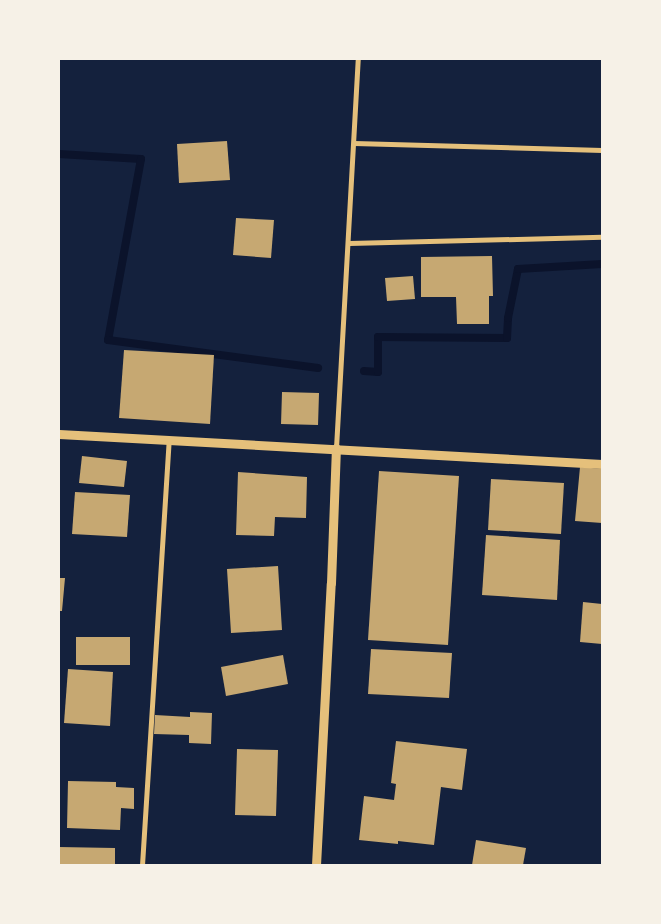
<!DOCTYPE html>
<style>
body{margin:0}
#map{position:relative;width:661px;height:924px;overflow:hidden;background:#14213d;font-family:"DM Sans",sans-serif}
div>[style]{position:absolute}
.stream>*{height:8px;margin:-4px;padding:0 4px;transform-origin:4px;border-radius:4px;background:#0b132b}
.building>*{inset:0;background:#c6a872}
.minor>*{height:5px;margin:-2.5px;padding:0 2.5px;transform-origin:2.5px;border-radius:2.5px;background:#e5c07b}
.tertiary>*{height:9px;margin:-4.5px;padding:0 4.5px;transform-origin:4.5px;border-radius:4.5px;background:#e5c07b}
span{translate:-50% -50%;white-space:nowrap;text-align:center;line-height:1.15;-webkit-text-stroke:4.5px #f6f1e7;paint-order:stroke}
.frame{position:absolute;inset:0;border:60px solid #f6f1e7;pointer-events:none}
</style>
<div id="map">
<div class="stream">
<i style="left:59px;top:154px;width:82px;rotate:3.5deg"></i>
<i style="left:141px;top:159px;width:184px;rotate:100.3deg"></i>
<i style="left:108px;top:340px;width:212px;rotate:7.6deg"></i>
<i style="left:364px;top:371px;width:14px;rotate:4deg"></i>
<i style="left:378px;top:372px;width:35px;rotate:-90deg"></i>
<i style="left:378px;top:337px;width:129px;rotate:0.4deg"></i>
<i style="left:507px;top:338px;width:20px;rotate:-87deg"></i>
<i style="left:508px;top:318px;width:50px;rotate:-78.5deg"></i>
<i style="left:518px;top:269px;width:84px;rotate:-3.4deg"></i>
</div>
<div class="building">
<i style="clip-path:polygon(227px 141px,230px 180px,179px 183px,177px 144px)"></i>
<i style="clip-path:polygon(236px 218px,274px 220px,271px 258px,233px 255px)"></i>
<i style="clip-path:polygon(492px 256px,493px 296px,489px 296px,489px 324px,457px 324px,456px 297px,421px 297px,421px 257px)"></i>
<i style="clip-path:polygon(413px 276px,415px 299px,387px 301px,385px 278px)"></i>
<i style="clip-path:polygon(124px 350px,214px 355px,210px 424px,119px 418px)"></i>
<i style="clip-path:polygon(282px 392px,319px 393px,318px 425px,281px 424px)"></i>
<i style="clip-path:polygon(82px 456px,127px 461px,124px 487px,79px 483px)"></i>
<i style="clip-path:polygon(580px 467px,602px 469px,602px 523px,575px 521px)"></i>
<i style="clip-path:polygon(379px 471px,459px 476px,448px 645px,368px 640px)"></i>
<i style="clip-path:polygon(238px 472px,307px 477px,306px 518px,275px 517px,274px 536px,236px 535px)"></i>
<i style="clip-path:polygon(491px 479px,564px 483px,561px 534px,488px 530px)"></i>
<i style="clip-path:polygon(75px 492px,130px 495px,127px 537px,72px 534px)"></i>
<i style="clip-path:polygon(486px 535px,560px 540px,557px 600px,482px 595px)"></i>
<i style="clip-path:polygon(278px 566px,282px 630px,231px 633px,227px 569px)"></i>
<i style="clip-path:polygon(59px 578px,65px 578px,62px 611px,59px 611px)"></i>
<i style="clip-path:polygon(583px 602px,602px 604px,602px 644px,580px 642px)"></i>
<i style="clip-path:polygon(76px 637px,130px 637px,130px 665px,76px 665px)"></i>
<i style="clip-path:polygon(371px 649px,452px 653px,449px 698px,368px 694px)"></i>
<i style="clip-path:polygon(283px 655px,288px 684px,226px 696px,221px 667px)"></i>
<i style="clip-path:polygon(68px 669px,113px 672px,110px 726px,64px 723px)"></i>
<i style="clip-path:polygon(190px 712px,212px 713px,211px 744px,189px 743px,189px 735px,154px 734px,155px 715px,190px 717px)"></i>
<i style="clip-path:polygon(396px 741px,467px 749px,462px 790px,441px 787px,434px 845px,398px 841px,398px 844px,359px 840px,364px 796px,394px 800px,396px 784px,391px 783px)"></i>
<i style="clip-path:polygon(237px 749px,278px 750px,276px 816px,235px 815px)"></i>
<i style="clip-path:polygon(68px 781px,116px 782px,116px 787px,134px 788px,134px 809px,121px 808px,120px 830px,67px 828px)"></i>
<i style="clip-path:polygon(476px 840px,526px 848px,523px 865px,472px 865px)"></i>
<i style="clip-path:polygon(59px 847px,115px 848px,115px 865px,59px 865px)"></i>
</div>
<div class="minor">
<i style="left:354px;top:143px;width:248px;rotate:1.6deg"></i>
<i style="left:349px;top:243px;width:253px;rotate:-1.4deg"></i>
<i style="left:336px;top:448px;width:390px;rotate:-86.8deg"></i>
<i style="left:142px;top:865px;width:425px;rotate:-86.4deg"></i>
</div>
<div class="tertiary">
<i style="left:59px;top:434px;width:544px;rotate:3.16deg"></i>
<i style="left:316px;top:865px;width:282px;rotate:-87deg"></i>
<i style="left:331px;top:583px;width:135px;rotate:-87.9deg"></i>
</div>
<div class="frame"></div>
</div>
